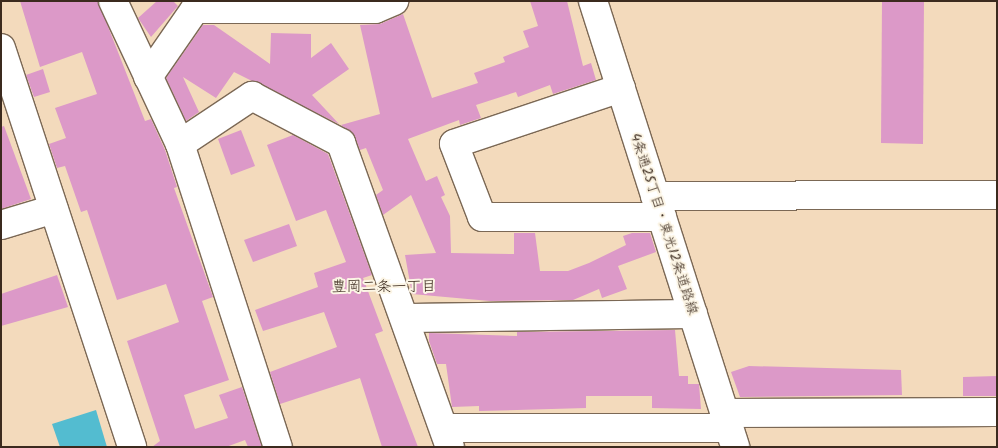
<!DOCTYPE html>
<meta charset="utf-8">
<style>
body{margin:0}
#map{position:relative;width:998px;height:448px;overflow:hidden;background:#f3dabc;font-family:Kalam,"Klee One",sans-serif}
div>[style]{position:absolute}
.water>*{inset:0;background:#53bcd0}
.building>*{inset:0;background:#dc99c8}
.roads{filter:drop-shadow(1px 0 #7b6855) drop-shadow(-1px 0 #7b6855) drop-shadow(0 1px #7b6855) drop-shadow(0 -1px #7b6855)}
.minor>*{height:28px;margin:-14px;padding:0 14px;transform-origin:14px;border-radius:14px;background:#fff}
span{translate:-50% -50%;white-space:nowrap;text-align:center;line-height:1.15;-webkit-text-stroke:4px #fcf5e5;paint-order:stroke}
.street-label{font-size:14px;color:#3b2a1e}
.neighbourhood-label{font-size:15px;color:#3b2a1e}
.frame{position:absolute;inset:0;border:2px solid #3b2a1e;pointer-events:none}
</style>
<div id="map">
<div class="water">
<i style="clip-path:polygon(96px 410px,107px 447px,60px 447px,52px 424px)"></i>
</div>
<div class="building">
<i style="clip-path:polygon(20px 1px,98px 1px,145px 121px,151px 119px,165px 150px,177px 187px,174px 188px,213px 297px,202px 301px,229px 380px,184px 395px,195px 429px,228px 418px,219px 395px,242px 387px,262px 447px,248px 447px,245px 440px,226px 447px,152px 447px,160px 441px,127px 341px,179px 322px,166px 284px,117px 300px,87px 210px,81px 212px,65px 166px,57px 168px,49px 144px,66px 138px,55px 108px,97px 94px,82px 52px,40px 67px)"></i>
<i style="clip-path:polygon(157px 1px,173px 1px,178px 6px,151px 37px,138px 18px)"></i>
<i style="clip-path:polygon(530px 1px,567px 1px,583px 66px,591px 63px,596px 80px,553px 94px,550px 85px,518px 97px,516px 92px,476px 105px,481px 118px,460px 125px,459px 120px,408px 139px,426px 181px,437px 176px,445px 195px,441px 197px,450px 216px,451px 253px,514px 254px,514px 233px,535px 233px,540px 271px,568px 271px,589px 263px,626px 245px,623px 236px,632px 233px,650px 233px,656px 252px,618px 266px,627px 289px,602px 298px,599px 289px,573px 300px,490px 301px,412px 294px,405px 255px,436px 253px,411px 195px,383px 215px,376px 195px,383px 190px,366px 148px,360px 150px,355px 137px,341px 125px,380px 114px,360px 25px,380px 24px,403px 14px,432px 98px,478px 83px,474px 73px,505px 62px,503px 57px,529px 47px,523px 31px,538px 26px)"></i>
<i style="clip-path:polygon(882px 1px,924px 1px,923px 144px,881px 143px)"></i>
<i style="clip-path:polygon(203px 25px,214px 25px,270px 64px,271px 33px,311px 34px,311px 58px,331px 43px,349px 69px,312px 95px,339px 124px,234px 72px,216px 98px,183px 77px,199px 112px,186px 121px,166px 78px)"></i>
<i style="clip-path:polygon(43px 69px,50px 92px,34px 97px,26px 75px)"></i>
<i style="clip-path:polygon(4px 126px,31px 199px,1px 209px,1px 127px)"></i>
<i style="clip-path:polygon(241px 130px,255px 166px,231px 175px,218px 139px)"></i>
<i style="clip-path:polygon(293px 135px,328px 154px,372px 275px,363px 278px,383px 331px,375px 334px,418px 447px,382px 447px,360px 378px,280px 404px,270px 372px,337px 347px,324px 312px,263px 331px,255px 310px,318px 287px,314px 273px,346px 262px,326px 210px,296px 221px,267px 145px)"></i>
<i style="clip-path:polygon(289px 224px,297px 246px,253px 262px,244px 240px)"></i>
<i style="clip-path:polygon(57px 275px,68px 307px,1px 326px,1px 294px)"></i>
<i style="clip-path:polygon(675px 330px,679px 376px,688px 376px,688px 384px,699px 384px,701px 409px,652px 408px,652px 396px,586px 396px,586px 408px,479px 411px,479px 406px,452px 407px,446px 364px,437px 364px,429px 341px,429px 333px,517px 336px,517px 332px)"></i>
<i style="clip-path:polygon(749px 366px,901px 370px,902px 395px,740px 397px,731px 372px)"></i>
<i style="clip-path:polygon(997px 376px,997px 396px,963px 396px,963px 377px)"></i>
</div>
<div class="roads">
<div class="minor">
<i style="left:113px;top:1px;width:158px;rotate:64.9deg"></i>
<i style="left:180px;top:144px;width:318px;rotate:72.1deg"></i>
<i style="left:593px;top:1px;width:468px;rotate:72.3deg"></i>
<i style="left:1px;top:48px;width:420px;rotate:71.8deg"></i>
<i style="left:148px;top:77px;width:83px;rotate:-55.3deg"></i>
<i style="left:195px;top:9px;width:180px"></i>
<i style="left:375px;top:9px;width:21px;rotate:-23deg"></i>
<i style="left:621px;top:88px;width:176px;rotate:161.5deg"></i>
<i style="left:454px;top:144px;width:78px;rotate:69deg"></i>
<i style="left:482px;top:217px;width:180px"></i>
<i style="left:180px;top:144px;width:87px;rotate:-33.7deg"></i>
<i style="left:252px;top:96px;width:101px;rotate:27.8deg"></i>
<i style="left:341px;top:143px;width:323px;rotate:70.3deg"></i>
<i style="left:655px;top:196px;width:342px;rotate:-0.2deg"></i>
<i style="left:1px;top:225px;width:55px;rotate:-16.8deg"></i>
<i style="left:406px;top:318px;width:287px;rotate:-0.8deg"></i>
<i style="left:724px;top:413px;width:273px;rotate:-0.2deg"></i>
<i style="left:445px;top:428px;width:284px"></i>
</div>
</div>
<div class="street-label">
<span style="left:664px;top:224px;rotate:72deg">4条通25丁目・東光12条道路線</span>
</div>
<div class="neighbourhood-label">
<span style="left:384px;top:288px">豊岡二条一丁目</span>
</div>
<div class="frame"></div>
</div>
